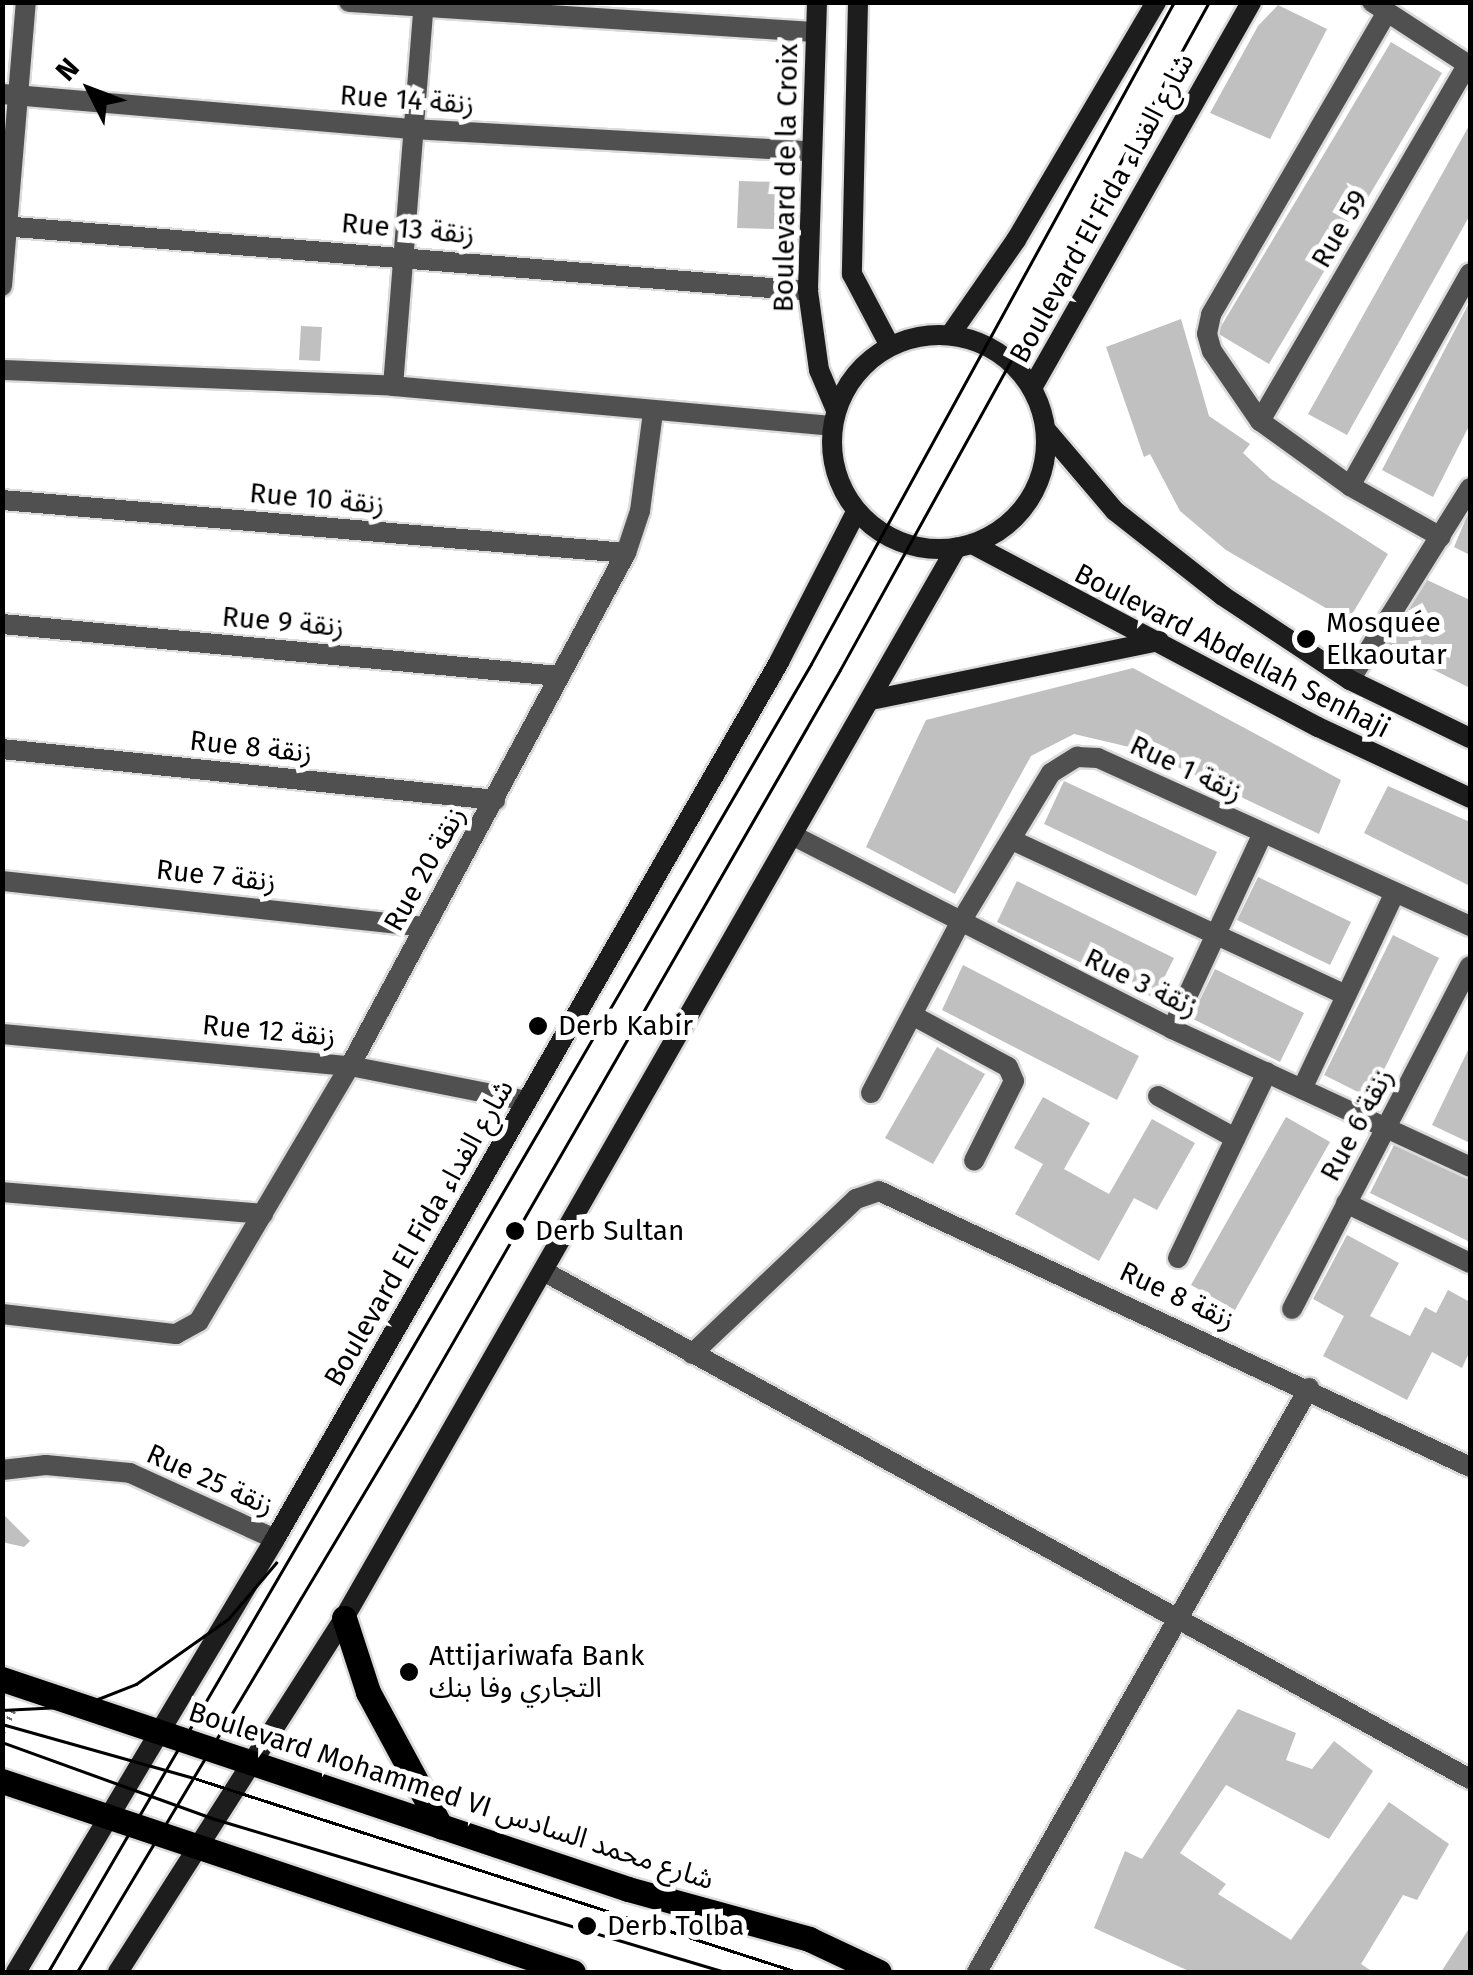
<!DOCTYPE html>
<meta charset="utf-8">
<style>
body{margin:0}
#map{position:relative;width:1473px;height:1975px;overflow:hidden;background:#fff;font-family:"Fira Sans","Noto Sans Arabic",sans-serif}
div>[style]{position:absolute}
.building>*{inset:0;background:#c0c0c0}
.path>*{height:6px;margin-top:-3px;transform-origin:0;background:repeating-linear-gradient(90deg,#727272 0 2.5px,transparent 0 7.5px)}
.roads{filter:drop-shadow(2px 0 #dbdbdb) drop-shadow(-2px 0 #dbdbdb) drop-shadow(0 2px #dbdbdb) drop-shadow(0 -2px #dbdbdb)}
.street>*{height:20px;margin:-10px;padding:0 10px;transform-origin:10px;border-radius:10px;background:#505050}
.secondary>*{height:20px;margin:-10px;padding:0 10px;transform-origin:10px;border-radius:10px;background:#1d1d1d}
.secondary>.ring{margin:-10px;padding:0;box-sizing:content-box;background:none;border:20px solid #1d1d1d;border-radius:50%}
.primary>*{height:25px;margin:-12.5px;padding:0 12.5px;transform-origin:12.5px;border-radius:12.5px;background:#000}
.tram>*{height:2.5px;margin:-1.25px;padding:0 1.25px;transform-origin:1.25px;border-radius:1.25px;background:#000}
.dots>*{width:28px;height:28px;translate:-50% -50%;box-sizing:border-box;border:5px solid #fff;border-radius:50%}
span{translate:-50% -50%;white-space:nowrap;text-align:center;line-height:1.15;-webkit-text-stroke:10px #fff;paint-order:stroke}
.street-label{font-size:28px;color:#000}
.poi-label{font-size:28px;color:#000}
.left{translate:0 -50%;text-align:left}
.frame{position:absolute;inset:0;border:5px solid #000;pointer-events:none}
.north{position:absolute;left:40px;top:40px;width:100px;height:100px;-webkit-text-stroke:8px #fff;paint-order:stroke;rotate:312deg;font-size:28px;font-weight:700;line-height:40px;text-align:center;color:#000}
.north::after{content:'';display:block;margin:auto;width:35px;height:45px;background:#000;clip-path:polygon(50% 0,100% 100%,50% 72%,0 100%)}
</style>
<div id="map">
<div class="building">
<i style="clip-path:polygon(1278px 5px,1327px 29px,1270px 139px,1210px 113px,1258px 26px)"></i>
<i style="clip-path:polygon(1391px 42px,1442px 73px,1269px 364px,1217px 333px)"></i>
<i style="clip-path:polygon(1470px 124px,1470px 215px,1347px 435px,1308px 414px)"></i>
<i style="clip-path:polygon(739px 181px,776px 182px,774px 229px,737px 228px)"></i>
<i style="clip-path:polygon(1470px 301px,1470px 424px,1433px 497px,1382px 470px)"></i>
<i style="clip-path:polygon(1181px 319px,1209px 416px,1250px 444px,1243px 453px,1271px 479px,1388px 554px,1348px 621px,1226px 550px,1180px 511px,1150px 454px,1144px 457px,1106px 347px)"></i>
<i style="clip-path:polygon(301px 326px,322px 327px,320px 361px,299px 360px)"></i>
<i style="clip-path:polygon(1470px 509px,1470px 555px,1454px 547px)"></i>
<i style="clip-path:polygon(1425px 579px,1470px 600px,1470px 688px,1380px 643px)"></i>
<i style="clip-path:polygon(1133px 668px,1341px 780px,1319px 834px,1142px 750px,1074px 734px,1031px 756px,955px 894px,866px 847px,926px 720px)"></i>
<i style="clip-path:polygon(1064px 781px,1217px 852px,1196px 896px,1044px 824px)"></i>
<i style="clip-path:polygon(1388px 786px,1470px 822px,1470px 886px,1364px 833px)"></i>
<i style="clip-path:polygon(1258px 877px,1351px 922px,1330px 965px,1237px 920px)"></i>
<i style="clip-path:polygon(1017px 881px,1174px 958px,1154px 998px,997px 922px)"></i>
<i style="clip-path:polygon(1393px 935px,1439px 958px,1370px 1098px,1324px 1075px)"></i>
<i style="clip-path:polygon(963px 965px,1139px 1056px,1117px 1100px,942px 1010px)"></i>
<i style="clip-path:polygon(1215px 969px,1304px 1013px,1280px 1062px,1191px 1018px)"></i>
<i style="clip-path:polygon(1470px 1046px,1470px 1143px,1432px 1125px)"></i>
<i style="clip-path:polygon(937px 1047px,985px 1074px,933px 1164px,885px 1138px)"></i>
<i style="clip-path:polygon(1043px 1097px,1090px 1123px,1064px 1169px,1109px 1194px,1152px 1119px,1195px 1143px,1157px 1210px,1134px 1198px,1099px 1261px,1015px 1214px,1043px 1164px,1014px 1148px)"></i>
<i style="clip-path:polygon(1286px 1117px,1330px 1142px,1235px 1310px,1191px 1285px)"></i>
<i style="clip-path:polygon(1397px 1139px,1470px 1174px,1470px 1242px,1370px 1193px)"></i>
<i style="clip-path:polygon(1347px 1235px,1399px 1263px,1370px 1316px,1410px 1336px,1425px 1307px,1436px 1313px,1448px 1290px,1470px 1302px,1470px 1351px,1462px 1368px,1432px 1352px,1407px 1400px,1323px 1356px,1344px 1316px,1313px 1299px)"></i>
<i style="clip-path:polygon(2px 1513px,30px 1541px,24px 1547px,2px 1542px)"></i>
<i style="clip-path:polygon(1238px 1709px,1296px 1733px,1286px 1760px,1312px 1769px,1334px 1741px,1373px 1771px,1329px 1839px,1226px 1785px,1180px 1853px,1226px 1884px,1218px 1894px,1291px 1940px,1389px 1802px,1449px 1844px,1417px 1900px,1403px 1895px,1361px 1964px,1373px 1972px,1191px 1972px,1094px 1928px,1125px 1851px,1142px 1859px)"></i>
<i style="clip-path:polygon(1470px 1927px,1470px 1972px,1441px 1972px)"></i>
</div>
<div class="path">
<i style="left:2px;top:1733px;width:25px;rotate:-63deg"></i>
</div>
<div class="roads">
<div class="street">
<i style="left:349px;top:2px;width:467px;rotate:3.7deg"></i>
<i style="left:1372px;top:2px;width:117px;rotate:33.1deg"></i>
<i style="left:1387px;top:12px;width:350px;rotate:120.2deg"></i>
<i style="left:1211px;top:315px;width:19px;rotate:102deg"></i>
<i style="left:1207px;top:334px;width:18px;rotate:74deg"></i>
<i style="left:1212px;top:351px;width:85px;rotate:55.6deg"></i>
<i style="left:1260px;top:421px;width:111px;rotate:35.8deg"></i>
<i style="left:1350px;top:486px;width:104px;rotate:29.3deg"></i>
<i style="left:2px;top:94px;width:412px;rotate:4.9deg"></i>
<i style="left:413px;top:129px;width:396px;rotate:3.2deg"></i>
<i style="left:2px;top:226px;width:809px;rotate:4.61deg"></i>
<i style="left:2px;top:286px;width:285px;rotate:-85.2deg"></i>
<i style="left:2px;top:370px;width:391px;rotate:2.3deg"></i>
<i style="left:393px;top:386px;width:441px;rotate:5.2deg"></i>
<i style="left:393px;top:386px;width:385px;rotate:-85.4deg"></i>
<i style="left:1260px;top:421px;width:412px;rotate:-59.8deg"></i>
<i style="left:1350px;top:486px;width:244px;rotate:-60.6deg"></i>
<i style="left:2px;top:500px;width:626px;rotate:4.85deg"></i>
<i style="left:2px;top:624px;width:558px;rotate:5.34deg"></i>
<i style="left:1350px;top:680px;width:226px;rotate:-58deg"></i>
<i style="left:2px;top:749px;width:496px;rotate:5.9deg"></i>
<i style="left:794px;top:836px;width:424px;rotate:27deg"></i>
<i style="left:1172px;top:1029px;width:328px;rotate:24.8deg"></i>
<i style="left:1014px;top:841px;width:366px;rotate:24.9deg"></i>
<i style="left:2px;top:881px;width:424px;rotate:6.2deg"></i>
<i style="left:912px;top:1015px;width:109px;rotate:28.4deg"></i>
<i style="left:1008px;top:1067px;width:15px;rotate:67deg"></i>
<i style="left:1014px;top:1081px;width:89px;rotate:116.6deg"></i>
<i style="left:1172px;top:1029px;width:214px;rotate:-65.1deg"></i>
<i style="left:2px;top:1034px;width:349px;rotate:5.3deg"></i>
<i style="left:350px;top:1066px;width:180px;rotate:11.2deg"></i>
<i style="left:1302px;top:1089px;width:216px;rotate:-64.7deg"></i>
<i style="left:871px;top:1093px;width:192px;rotate:-62.4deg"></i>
<i style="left:960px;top:923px;width:175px;rotate:-58.8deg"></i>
<i style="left:1051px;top:773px;width:31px;rotate:-32deg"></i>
<i style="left:1077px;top:757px;width:21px;rotate:3deg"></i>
<i style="left:1098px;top:758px;width:408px;rotate:24.3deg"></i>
<i style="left:1158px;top:1096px;width:88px;rotate:28.6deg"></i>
<i style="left:2px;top:1192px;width:262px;rotate:4.8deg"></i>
<i style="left:1346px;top:1203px;width:138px;rotate:25.8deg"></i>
<i style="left:1178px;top:1258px;width:206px;rotate:-64.4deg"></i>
<i style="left:545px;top:1272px;width:1055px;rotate:28.73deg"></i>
<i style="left:1292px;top:1309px;width:386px;rotate:-62.6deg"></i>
<i style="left:2px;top:1314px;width:175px;rotate:6.6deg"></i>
<i style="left:176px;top:1334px;width:26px;rotate:-29deg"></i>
<i style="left:199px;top:1321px;width:296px;rotate:-59.4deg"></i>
<i style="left:350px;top:1066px;width:583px;rotate:-61.72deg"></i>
<i style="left:626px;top:553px;width:44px;rotate:-71.6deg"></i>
<i style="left:640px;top:511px;width:100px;rotate:-82.5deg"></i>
<i style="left:692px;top:1354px;width:226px;rotate:-43.4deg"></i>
<i style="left:856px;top:1199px;width:24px;rotate:-19deg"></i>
<i style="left:879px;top:1191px;width:652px;rotate:25.03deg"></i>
<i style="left:2px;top:1470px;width:44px;rotate:-6.5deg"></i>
<i style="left:46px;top:1465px;width:84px;rotate:5.4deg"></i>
<i style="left:130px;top:1473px;width:159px;rotate:24.5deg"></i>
<i style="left:977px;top:1972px;width:672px;rotate:-60.38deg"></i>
</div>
<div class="secondary">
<i style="left:817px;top:2px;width:289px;rotate:91.8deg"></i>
<i style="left:808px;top:291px;width:80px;rotate:82.1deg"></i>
<i style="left:819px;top:370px;width:43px;rotate:67deg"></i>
<i style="left:858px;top:2px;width:272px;rotate:91.3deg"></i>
<i style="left:852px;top:274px;width:81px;rotate:62.2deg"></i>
<i class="ring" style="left:832px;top:335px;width:194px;height:194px"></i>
<i style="left:950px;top:335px;width:116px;rotate:-55.2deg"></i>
<i style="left:1016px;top:240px;width:276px;rotate:-59.5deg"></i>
<i style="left:1032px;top:388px;width:444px;rotate:-60.4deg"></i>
<i style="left:1046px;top:430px;width:106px;rotate:49.6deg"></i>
<i style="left:1115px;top:511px;width:137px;rotate:38.2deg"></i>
<i style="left:1223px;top:596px;width:152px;rotate:33.5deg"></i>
<i style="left:1350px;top:680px;width:133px;rotate:25.8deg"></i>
<i style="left:972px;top:544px;width:391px;rotate:27.9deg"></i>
<i style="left:1318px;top:727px;width:168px;rotate:25deg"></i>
<i style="left:871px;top:700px;width:294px;rotate:-11.6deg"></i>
<i style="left:16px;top:1972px;width:505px;rotate:-59.11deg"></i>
<i style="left:275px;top:1539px;width:1012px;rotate:-60.11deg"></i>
<i style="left:779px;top:662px;width:169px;rotate:-62.8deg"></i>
<i style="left:118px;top:1972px;width:420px;rotate:-57.4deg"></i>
<i style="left:344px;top:1618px;width:1233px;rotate:-60.23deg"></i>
</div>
<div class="primary">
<i style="left:344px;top:1618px;width:78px;rotate:72deg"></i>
<i style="left:368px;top:1692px;width:153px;rotate:61.6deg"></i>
<i style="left:2px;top:1679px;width:660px;rotate:18.54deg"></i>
<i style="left:628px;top:1889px;width:188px;rotate:15.4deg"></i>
<i style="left:809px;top:1939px;width:77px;rotate:25.2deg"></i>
<i style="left:2px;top:1781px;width:602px;rotate:18.5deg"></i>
</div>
</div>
<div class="tram">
<i style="left:2px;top:1710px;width:78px;rotate:-2.9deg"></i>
<i style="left:80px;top:1706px;width:60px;rotate:-21.4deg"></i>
<i style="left:136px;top:1684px;width:113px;rotate:-35.2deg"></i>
<i style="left:228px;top:1619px;width:74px;rotate:-49.4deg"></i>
<i style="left:2px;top:1724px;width:199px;rotate:15.7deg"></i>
<i style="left:194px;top:1778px;width:633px;rotate:17.83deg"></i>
<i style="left:2px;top:1742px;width:226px;rotate:19.9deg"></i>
<i style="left:215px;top:1819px;width:532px;rotate:16.7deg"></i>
<i style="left:48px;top:1972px;width:1514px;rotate:-59.74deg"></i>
<i style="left:811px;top:664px;width:755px;rotate:-61.26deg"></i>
<i style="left:77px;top:1972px;width:660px;rotate:-59.08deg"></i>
<i style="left:416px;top:1406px;width:849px;rotate:-60.05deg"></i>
<i style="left:840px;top:670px;width:763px;rotate:-61.08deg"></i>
</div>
<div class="dots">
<i style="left:1306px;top:639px;background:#000"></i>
<i style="left:538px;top:1026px;background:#000"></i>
<i style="left:515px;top:1231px;background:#000"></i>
<i style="left:409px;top:1672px;background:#000"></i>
<i style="left:587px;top:1926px;background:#000"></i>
</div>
<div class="street-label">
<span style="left:407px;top:100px;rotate:4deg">Rue 14 زنقة</span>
<span style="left:786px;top:178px;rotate:-89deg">Boulevard de la Croix</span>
<span style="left:1102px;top:208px;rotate:-61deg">Boulevard El Fida شارع الفداء</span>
<span style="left:408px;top:229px;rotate:5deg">Rue 13 زنقة</span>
<span style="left:1340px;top:229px;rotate:-60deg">Rue 59</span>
<span style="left:317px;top:499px;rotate:5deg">Rue 10 زنقة</span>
<span style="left:283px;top:622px;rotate:5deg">Rue 9 زنقة</span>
<span style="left:1232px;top:651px;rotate:27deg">Boulevard Abdellah Senhaji</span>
<span style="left:251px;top:747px;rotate:6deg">Rue 8 زنقة</span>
<span style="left:1186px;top:769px;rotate:25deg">Rue 1 زنقة</span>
<span style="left:425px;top:869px;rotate:-61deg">Rue 20 زنقة</span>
<span style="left:216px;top:876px;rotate:6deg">Rue 7 زنقة</span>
<span style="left:1141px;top:983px;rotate:26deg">Rue 3 زنقة</span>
<span style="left:269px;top:1031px;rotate:5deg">Rue 12 زنقة</span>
<span style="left:1357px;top:1125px;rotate:-62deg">Rue 6 زنقة</span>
<span style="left:419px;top:1233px;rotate:-60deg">Boulevard El Fida شارع الفداء</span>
<span style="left:1177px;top:1296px;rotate:25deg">Rue 8 زنقة</span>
<span style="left:210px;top:1480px;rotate:24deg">Rue 25 زنقة</span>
<span style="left:451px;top:1796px;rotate:18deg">Boulevard Mohammed VI شارع محمد السادس</span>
</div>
<div class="poi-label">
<span class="left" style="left:1326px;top:639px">Mosquée<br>Elkaoutar</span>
<span class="left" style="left:558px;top:1026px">Derb Kabir</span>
<span class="left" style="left:535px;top:1231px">Derb Sultan</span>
<span class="left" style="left:429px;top:1672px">Attijariwafa Bank<br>التجاري وفا بنك</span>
<span class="left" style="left:607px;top:1926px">Derb Tolba</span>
</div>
<div class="frame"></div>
<div class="north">N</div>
</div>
